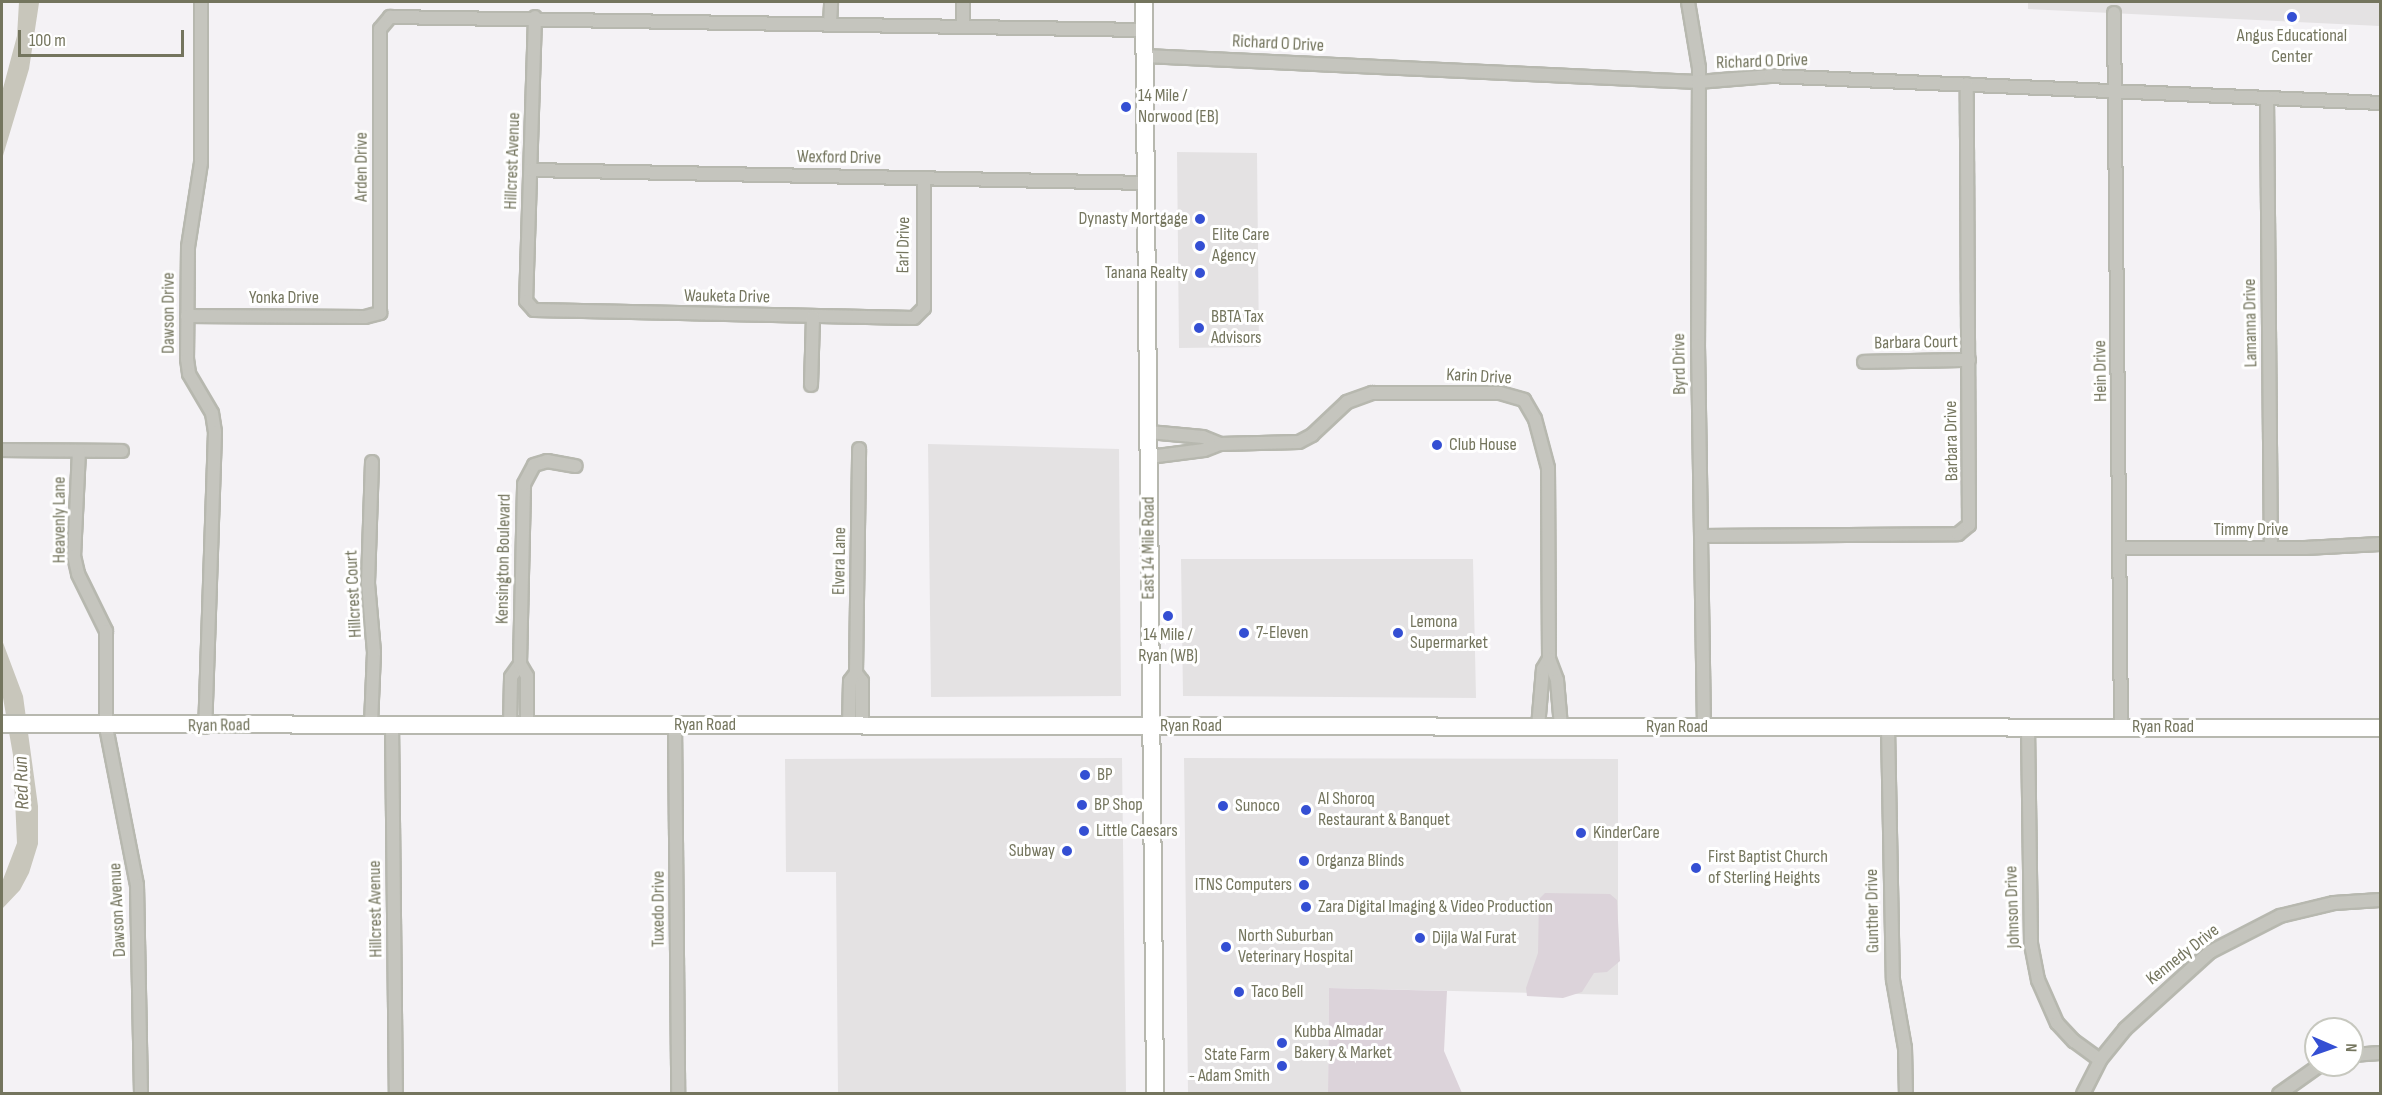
<!DOCTYPE html>
<style>
body{margin:0}
#map{position:relative;width:2382px;height:1095px;overflow:hidden;background:#f4f2f5;font-family:"Sofia Sans Condensed",sans-serif}
div>[style]{position:absolute}
.built>*{inset:0;background:#e4e2e3}
.green>*{inset:0;background:#dcd3da}
.water>*{inset:0;background:#c8c6bb}
.roads{filter:drop-shadow(2px 0 #b7b8af) drop-shadow(-2px 0 #b7b8af) drop-shadow(0 2px #b7b8af) drop-shadow(0 -2px #b7b8af)}
.street>*{height:12px;margin:-6px;padding:0 6px;transform-origin:6px;border-radius:6px;background:#c5c5be}
.secondary>*{height:16px;margin:-8px;padding:0 8px;transform-origin:8px;border-radius:8px;background:#fff}
.dots>*{width:16px;height:16px;translate:-50% -50%;box-sizing:border-box;border:3px solid #fff;border-radius:50%}
span{translate:-50% -50%;white-space:nowrap;text-align:center;line-height:1.15;-webkit-text-stroke:6px #fff;paint-order:stroke}
.poi-label{font-size:18px;color:#74755e}
.left{translate:0 -50%;text-align:left}
.right{translate:-100% -50%;text-align:right}
.street-label{font-size:18px;color:#74755e}
.water-label{font-size:20px;color:#76735e;font-style:italic}
.frame{position:absolute;inset:0;border:3px solid #74755e;pointer-events:none}
.north{position:absolute;left:2304px;top:1017px;width:60px;height:60px;box-sizing:border-box;background:#fff;border:2px solid #c7c8bf;border-radius:50%;rotate:92deg;font-size:16px;font-weight:700;line-height:24px;text-align:center;color:#74755e}
.north::after{content:'';display:block;margin:auto;width:21px;height:27px;background:#344fd3;clip-path:polygon(50% 0,100% 100%,50% 72%,0 100%)}
.scale{position:absolute;left:18px;top:30px;width:166px;height:27px;box-sizing:border-box;border:3px solid #74755e;border-top:0;padding-left:8px;font-size:18px;line-height:21px;white-space:nowrap;color:#74755e;-webkit-text-stroke:4px #fff;paint-order:stroke}
</style>
<div id="map">
<div class="built">
<i style="clip-path:polygon(2028px 2px,2380px 2px,2380px 26px,2028px 9px)"></i>
<i style="clip-path:polygon(1177px 152px,1257px 153px,1259px 347px,1179px 348px)"></i>
<i style="clip-path:polygon(928px 444px,1119px 449px,1121px 696px,931px 697px)"></i>
<i style="clip-path:polygon(1181px 559px,1473px 559px,1476px 698px,1183px 696px)"></i>
<i style="clip-path:polygon(1122px 758px,1126px 1093px,838px 1093px,836px 872px,786px 872px,785px 759px)"></i>
<i style="clip-path:polygon(1184px 758px,1618px 759px,1618px 995px,1329px 988px,1328px 1093px,1188px 1093px)"></i>
</div>
<div class="green">
<i style="clip-path:polygon(1545px 893px,1610px 894px,1617px 900px,1620px 961px,1607px 972px,1594px 973px,1582px 992px,1563px 998px,1527px 996px,1526px 988px,1538px 953px,1539px 899px)"></i>
<i style="clip-path:polygon(1329px 988px,1447px 991px,1444px 1051px,1462px 1093px,1328px 1093px)"></i>
</div>
<div class="water">
<i style="clip-path:polygon(19px 2px,39px 3px,29px 69px,2px 159px,2px 92px,17px 36px)"></i>
<i style="clip-path:polygon(2px 640px,23px 696px,38px 806px,38px 844px,29px 873px,20px 890px,2px 909px,2px 882px,17px 843px,13px 755px,2px 692px)"></i>
</div>
<div class="roads">
<div class="street">
<i style="left:201px;top:2px;width:161px;rotate:90deg"></i>
<i style="left:201px;top:163px;width:85px;rotate:98.8deg"></i>
<i style="left:188px;top:247px;width:112px;rotate:90.5deg"></i>
<i style="left:187px;top:359px;width:15px;rotate:82deg"></i>
<i style="left:189px;top:374px;width:45px;rotate:59.5deg"></i>
<i style="left:212px;top:413px;width:19px;rotate:81deg"></i>
<i style="left:215px;top:432px;width:295px;rotate:91.9deg"></i>
<i style="left:1688px;top:2px;width:67px;rotate:80.5deg"></i>
<i style="left:1699px;top:68px;width:277px;rotate:90.2deg"></i>
<i style="left:1698px;top:345px;width:382px;rotate:89.1deg"></i>
<i style="left:2114px;top:13px;width:714px;rotate:89.44deg"></i>
<i style="left:535px;top:17px;width:284px;rotate:91.8deg"></i>
<i style="left:526px;top:301px;width:12px;rotate:48deg"></i>
<i style="left:534px;top:310px;width:380px;rotate:1.2deg"></i>
<i style="left:914px;top:318px;width:14px;rotate:-45deg"></i>
<i style="left:924px;top:308px;width:130px;rotate:-90deg"></i>
<i style="left:830px;top:24px;width:22px;rotate:-87deg"></i>
<i style="left:963px;top:27px;width:25px;rotate:-90deg"></i>
<i style="left:1145px;top:56px;width:554px;rotate:2.69deg"></i>
<i style="left:1698px;top:82px;width:72px;rotate:-4.8deg"></i>
<i style="left:1770px;top:76px;width:611px;rotate:2.53deg"></i>
<i style="left:2267px;top:98px;width:450px;rotate:89.5deg"></i>
<i style="left:531px;top:170px;width:615px;rotate:1.21deg"></i>
<i style="left:187px;top:316px;width:178px;rotate:0.3deg"></i>
<i style="left:365px;top:317px;width:16px;rotate:-15deg"></i>
<i style="left:380px;top:313px;width:284px;rotate:-90deg"></i>
<i style="left:380px;top:29px;width:16px;rotate:-50deg"></i>
<i style="left:390px;top:17px;width:755px;rotate:0.99deg"></i>
<i style="left:1864px;top:362px;width:105px;rotate:-1.1deg"></i>
<i style="left:811px;top:385px;width:68px;rotate:-88.3deg"></i>
<i style="left:1149px;top:432px;width:54px;rotate:5.3deg"></i>
<i style="left:1203px;top:437px;width:18px;rotate:22deg"></i>
<i style="left:1220px;top:444px;width:17px;rotate:159deg"></i>
<i style="left:1204px;top:450px;width:55px;rotate:172.7deg"></i>
<i style="left:1220px;top:444px;width:79px;rotate:-1.5deg"></i>
<i style="left:1299px;top:442px;width:15px;rotate:-28deg"></i>
<i style="left:1312px;top:435px;width:48px;rotate:-43.3deg"></i>
<i style="left:1347px;top:402px;width:27px;rotate:-20deg"></i>
<i style="left:1372px;top:393px;width:128px"></i>
<i style="left:1500px;top:393px;width:25px;rotate:16deg"></i>
<i style="left:1524px;top:400px;width:22px;rotate:60deg"></i>
<i style="left:1535px;top:419px;width:51px;rotate:75.1deg"></i>
<i style="left:1548px;top:468px;width:191px;rotate:89.7deg"></i>
<i style="left:2px;top:450px;width:120px;rotate:0.5deg"></i>
<i style="left:79px;top:451px;width:105px;rotate:92.7deg"></i>
<i style="left:74px;top:556px;width:18px;rotate:77deg"></i>
<i style="left:78px;top:574px;width:64px;rotate:63.8deg"></i>
<i style="left:106px;top:631px;width:96px;rotate:90deg"></i>
<i style="left:106px;top:727px;width:161px;rotate:78.9deg"></i>
<i style="left:137px;top:885px;width:209px;rotate:88.9deg"></i>
<i style="left:1701px;top:536px;width:257px;rotate:-0.4deg"></i>
<i style="left:1958px;top:534px;width:14px;rotate:-39deg"></i>
<i style="left:1969px;top:525px;width:441px;rotate:-90.3deg"></i>
<i style="left:2121px;top:548px;width:184px"></i>
<i style="left:2305px;top:548px;width:75px;rotate:-3.1deg"></i>
<i style="left:856px;top:673px;width:10px;rotate:53deg"></i>
<i style="left:862px;top:681px;width:44px;rotate:90deg"></i>
<i style="left:371px;top:724px;width:72px;rotate:-87.6deg"></i>
<i style="left:374px;top:652px;width:69px;rotate:-95deg"></i>
<i style="left:368px;top:583px;width:121px;rotate:-88.1deg"></i>
<i style="left:392px;top:724px;width:370px;rotate:89.4deg"></i>
<i style="left:675px;top:724px;width:370px;rotate:89.5deg"></i>
<i style="left:849px;top:725px;width:44px;rotate:-88.7deg"></i>
<i style="left:850px;top:681px;width:10px;rotate:-53deg"></i>
<i style="left:856px;top:673px;width:224px;rotate:-89.2deg"></i>
<i style="left:510px;top:726px;width:49px;rotate:-88.8deg"></i>
<i style="left:511px;top:677px;width:16px;rotate:-55deg"></i>
<i style="left:527px;top:726px;width:50px;rotate:-90deg"></i>
<i style="left:527px;top:676px;width:14px;rotate:-120deg"></i>
<i style="left:520px;top:664px;width:180px;rotate:-88.7deg"></i>
<i style="left:524px;top:484px;width:21px;rotate:-62deg"></i>
<i style="left:534px;top:465px;width:14px;rotate:-17deg"></i>
<i style="left:547px;top:461px;width:29px;rotate:10deg"></i>
<i style="left:1538px;top:727px;width:58px;rotate:-85.1deg"></i>
<i style="left:1543px;top:669px;width:12px;rotate:-59deg"></i>
<i style="left:1549px;top:659px;width:22px;rotate:69deg"></i>
<i style="left:1557px;top:680px;width:47px;rotate:85.1deg"></i>
<i style="left:1888px;top:727px;width:253px;rotate:88.9deg"></i>
<i style="left:1893px;top:980px;width:69px;rotate:80deg"></i>
<i style="left:1905px;top:1048px;width:46px;rotate:88.8deg"></i>
<i style="left:2028px;top:727px;width:217px;rotate:89.2deg"></i>
<i style="left:2031px;top:944px;width:37px;rotate:79deg"></i>
<i style="left:2038px;top:980px;width:47px;rotate:66.2deg"></i>
<i style="left:2057px;top:1023px;width:25px;rotate:47deg"></i>
<i style="left:2074px;top:1041px;width:32px;rotate:36deg"></i>
<i style="left:2352px;top:1055px;width:28px;rotate:-4deg"></i>
<i style="left:2083px;top:1094px;width:38px;rotate:-63deg"></i>
<i style="left:2100px;top:1060px;width:40px;rotate:-51deg"></i>
<i style="left:2125px;top:1029px;width:115px;rotate:-42.2deg"></i>
<i style="left:2210px;top:952px;width:79px;rotate:-27.2deg"></i>
<i style="left:2280px;top:916px;width:56px;rotate:-13.5deg"></i>
<i style="left:2334px;top:903px;width:46px;rotate:-3.7deg"></i>
<i style="left:2279px;top:1094px;width:50px;rotate:-35.3deg"></i>
</div>
<div class="secondary">
<i style="left:1144px;top:2px;width:1092px;rotate:89.42deg"></i>
<i style="left:2px;top:724px;width:2378px;rotate:0.1deg"></i>
</div>
</div>
<div class="dots">
<i style="left:2292px;top:17px;background:#344fd3"></i>
<i style="left:1126px;top:107px;background:#344fd3"></i>
<i style="left:1200px;top:219px;background:#344fd3"></i>
<i style="left:1200px;top:246px;background:#344fd3"></i>
<i style="left:1200px;top:273px;background:#344fd3"></i>
<i style="left:1199px;top:328px;background:#344fd3"></i>
<i style="left:1437px;top:445px;background:#344fd3"></i>
<i style="left:1168px;top:616px;background:#344fd3"></i>
<i style="left:1244px;top:633px;background:#344fd3"></i>
<i style="left:1398px;top:633px;background:#344fd3"></i>
<i style="left:1085px;top:775px;background:#344fd3"></i>
<i style="left:1082px;top:805px;background:#344fd3"></i>
<i style="left:1223px;top:806px;background:#344fd3"></i>
<i style="left:1306px;top:810px;background:#344fd3"></i>
<i style="left:1084px;top:831px;background:#344fd3"></i>
<i style="left:1581px;top:833px;background:#344fd3"></i>
<i style="left:1067px;top:851px;background:#344fd3"></i>
<i style="left:1304px;top:861px;background:#344fd3"></i>
<i style="left:1696px;top:868px;background:#344fd3"></i>
<i style="left:1304px;top:885px;background:#344fd3"></i>
<i style="left:1306px;top:907px;background:#344fd3"></i>
<i style="left:1420px;top:938px;background:#344fd3"></i>
<i style="left:1226px;top:947px;background:#344fd3"></i>
<i style="left:1239px;top:992px;background:#344fd3"></i>
<i style="left:1282px;top:1043px;background:#344fd3"></i>
<i style="left:1282px;top:1066px;background:#344fd3"></i>
</div>
<div class="poi-label">
<span style="left:2292px;top:47px">Angus Educational<br>Center</span>
<span class="left" style="left:1138px;top:107px">14 Mile /<br>Norwood (EB)</span>
<span class="right" style="left:1188px;top:219px">Dynasty Mortgage</span>
<span class="left" style="left:1212px;top:246px">Elite Care<br>Agency</span>
<span class="right" style="left:1188px;top:273px">Tanana Realty</span>
<span class="left" style="left:1211px;top:328px">BBTA Tax<br>Advisors</span>
<span class="left" style="left:1449px;top:445px">Club House</span>
<span class="left" style="left:1410px;top:633px">Lemona<br>Supermarket</span>
<span class="left" style="left:1256px;top:633px">7-Eleven</span>
<span style="left:1168px;top:646px">14 Mile /<br>Ryan (WB)</span>
<span class="left" style="left:1097px;top:775px">BP</span>
<span class="left" style="left:1318px;top:810px">Al Shoroq<br>Restaurant &amp; Banquet</span>
<span class="left" style="left:1094px;top:805px">BP Shop</span>
<span class="left" style="left:1235px;top:806px">Sunoco</span>
<span class="left" style="left:1096px;top:831px">Little Caesars</span>
<span class="left" style="left:1593px;top:833px">KinderCare</span>
<span class="right" style="left:1055px;top:851px">Subway</span>
<span class="left" style="left:1708px;top:868px">First Baptist Church<br>of Sterling Heights</span>
<span class="left" style="left:1316px;top:861px">Organza Blinds</span>
<span class="right" style="left:1292px;top:885px">ITNS Computers</span>
<span class="left" style="left:1318px;top:907px">Zara Digital Imaging &amp; Video Production</span>
<span class="left" style="left:1238px;top:947px">North Suburban<br>Veterinary Hospital</span>
<span class="left" style="left:1432px;top:938px">Dijla Wal Furat</span>
<span class="left" style="left:1251px;top:992px">Taco Bell</span>
<span class="left" style="left:1294px;top:1043px">Kubba Almadar<br>Bakery &amp; Market</span>
<span class="right" style="left:1270px;top:1066px">State Farm<br>- Adam Smith</span>
</div>
<div class="street-label">
<span style="left:1278px;top:44px;rotate:3deg">Richard O Drive</span>
<span style="left:1762px;top:62px;rotate:-2deg">Richard O Drive</span>
<span style="left:839px;top:158px;rotate:1deg">Wexford Drive</span>
<span style="left:513px;top:161px;rotate:-88deg">Hillcrest Avenue</span>
<span style="left:362px;top:167px;rotate:-90deg">Arden Drive</span>
<span style="left:904px;top:245px;rotate:-89deg">Earl Drive</span>
<span style="left:727px;top:297px;rotate:1deg">Wauketa Drive</span>
<span style="left:284px;top:298px">Yonka Drive</span>
<span style="left:169px;top:313px;rotate:-90deg">Dawson Drive</span>
<span style="left:2251px;top:323px;rotate:-91deg">Lamanna Drive</span>
<span style="left:1916px;top:343px;rotate:-1deg">Barbara Court</span>
<span style="left:1680px;top:364px;rotate:-91deg">Byrd Drive</span>
<span style="left:2101px;top:371px;rotate:-91deg">Hein Drive</span>
<span style="left:1479px;top:377px;rotate:3deg">Karin Drive</span>
<span style="left:1952px;top:441px;rotate:-91deg">Barbara Drive</span>
<span style="left:60px;top:520px;rotate:-90deg">Heavenly Lane</span>
<span style="left:2251px;top:530px">Timmy Drive</span>
<span style="left:1149px;top:548px;rotate:-90deg">East 14 Mile Road</span>
<span style="left:504px;top:559px;rotate:-89deg">Kensington Boulevard</span>
<span style="left:840px;top:561px;rotate:-89deg">Elvera Lane</span>
<span style="left:354px;top:594px;rotate:-93deg">Hillcrest Court</span>
<span style="left:705px;top:725px">Ryan Road</span>
<span style="left:219px;top:726px;rotate:-1deg">Ryan Road</span>
<span style="left:1191px;top:726px">Ryan Road</span>
<span style="left:1677px;top:727px">Ryan Road</span>
<span style="left:2163px;top:727px">Ryan Road</span>
<span style="left:2013px;top:907px;rotate:-92deg">Johnson Drive</span>
<span style="left:376px;top:909px;rotate:-91deg">Hillcrest Avenue</span>
<span style="left:659px;top:909px;rotate:-90deg">Tuxedo Drive</span>
<span style="left:118px;top:910px;rotate:-93deg">Dawson Avenue</span>
<span style="left:1873px;top:911px;rotate:-91deg">Gunther Drive</span>
<span style="left:2183px;top:955px;rotate:-38deg">Kennedy Drive</span>
</div>
<div class="water-label">
<span style="left:22px;top:783px;rotate:-92deg">Red Run</span>
</div>
<div class="frame"></div>
<div class="north">N</div>
<div class="scale">100 m</div>
</div>
